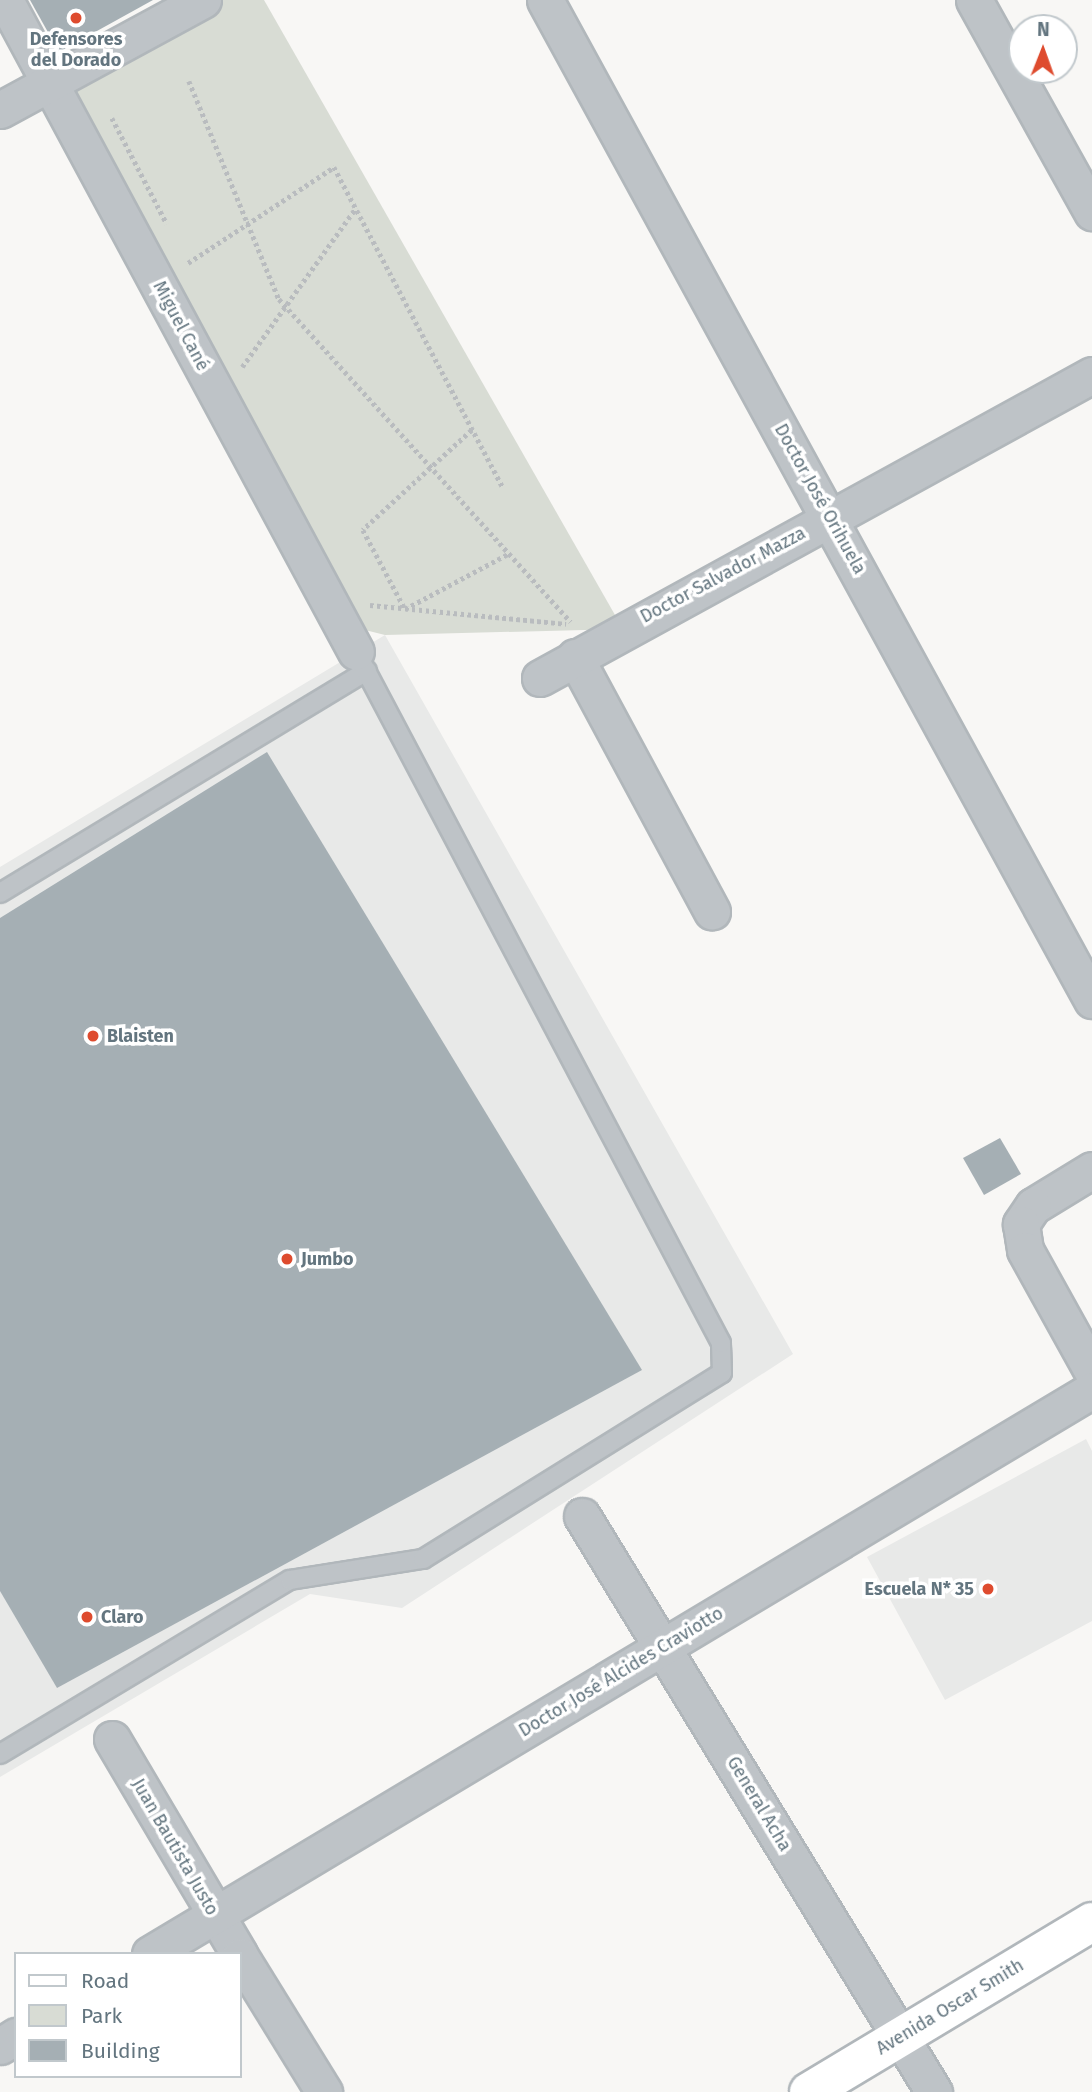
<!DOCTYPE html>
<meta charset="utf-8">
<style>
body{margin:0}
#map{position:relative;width:1092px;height:2092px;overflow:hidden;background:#f8f7f5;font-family:"Fira Sans",sans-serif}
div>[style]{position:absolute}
.built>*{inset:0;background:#e8e9e8}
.green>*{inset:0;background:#d8dcd4}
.building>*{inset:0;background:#a5afb4}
.path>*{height:4.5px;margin-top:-2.25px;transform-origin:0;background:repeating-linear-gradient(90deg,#b9bcbf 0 3.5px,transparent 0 7px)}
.roads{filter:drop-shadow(2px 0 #b1b7bb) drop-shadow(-2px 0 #b1b7bb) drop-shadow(0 2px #b1b7bb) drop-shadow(0 -2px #b1b7bb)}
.service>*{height:18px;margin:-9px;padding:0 9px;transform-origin:9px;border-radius:9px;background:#bec3c7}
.minor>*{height:35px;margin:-17.5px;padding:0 17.5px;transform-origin:17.5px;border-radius:17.5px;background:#bec3c7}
.secondary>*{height:38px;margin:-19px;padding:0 19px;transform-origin:19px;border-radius:19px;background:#fff}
.dots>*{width:19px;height:19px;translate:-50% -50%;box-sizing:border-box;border:4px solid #fff;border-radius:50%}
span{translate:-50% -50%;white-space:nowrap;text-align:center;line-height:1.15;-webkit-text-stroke:7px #fff;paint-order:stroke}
.poi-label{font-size:18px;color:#63757f;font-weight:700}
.left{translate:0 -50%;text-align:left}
.right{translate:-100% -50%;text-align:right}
.street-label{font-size:18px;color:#63757f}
.legend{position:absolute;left:14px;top:1952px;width:228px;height:126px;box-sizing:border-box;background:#fff;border:2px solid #c1c8cc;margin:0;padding:9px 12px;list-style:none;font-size:21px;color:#63757f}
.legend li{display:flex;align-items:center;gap:14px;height:35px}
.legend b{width:35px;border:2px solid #c1c8cc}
.north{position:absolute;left:1008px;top:14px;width:70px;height:70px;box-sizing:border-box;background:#fff;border:2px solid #c1c8cc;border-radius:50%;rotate:1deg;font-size:19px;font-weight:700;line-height:28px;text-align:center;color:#63757f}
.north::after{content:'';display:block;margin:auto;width:24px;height:32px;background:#de4b2e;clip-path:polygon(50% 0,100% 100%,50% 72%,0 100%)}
</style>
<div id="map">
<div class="built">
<i style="clip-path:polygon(385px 635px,793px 1354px,402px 1608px,310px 1594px,0 1777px,0 867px)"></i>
<i style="clip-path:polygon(1086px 1439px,1092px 1451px,1092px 1621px,945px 1700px,867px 1557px)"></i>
</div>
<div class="green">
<i style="clip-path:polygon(203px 0,264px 0,623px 629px,385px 635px,341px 624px,51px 82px)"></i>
</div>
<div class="building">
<i style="clip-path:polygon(30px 0,153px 0,59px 52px)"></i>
<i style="clip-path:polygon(267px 752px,642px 1370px,57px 1688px,0 1591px,0 918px)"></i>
<i style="clip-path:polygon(1000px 1138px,1021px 1174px,984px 1195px,963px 1158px)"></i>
</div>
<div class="path">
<i style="left:189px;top:81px;width:236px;rotate:67.6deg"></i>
<i style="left:279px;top:299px;width:435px;rotate:47.9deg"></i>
<i style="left:112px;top:118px;width:119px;rotate:62.6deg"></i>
<i style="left:188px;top:263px;width:175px;rotate:-33.3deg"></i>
<i style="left:334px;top:167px;width:363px;rotate:62.2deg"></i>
<i style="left:242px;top:367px;width:196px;rotate:-54.4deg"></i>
<i style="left:472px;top:430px;width:148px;rotate:137.5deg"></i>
<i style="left:363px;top:530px;width:89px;rotate:62deg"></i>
<i style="left:405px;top:609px;width:119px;rotate:-28.1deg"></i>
<i style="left:370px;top:605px;width:197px;rotate:5.5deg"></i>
</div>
<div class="roads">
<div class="service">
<i style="left:0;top:893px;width:429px;rotate:-31.2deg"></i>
<i style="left:0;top:1754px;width:338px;rotate:-31deg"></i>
<i style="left:290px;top:1580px;width:135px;rotate:-9deg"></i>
<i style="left:423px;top:1559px;width:352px;rotate:-31.9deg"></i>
<i style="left:722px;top:1373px;width:30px;rotate:-92deg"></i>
<i style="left:721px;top:1343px;width:781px;rotate:-117.84deg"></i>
</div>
<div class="minor">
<i style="left:5px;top:0;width:740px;rotate:61.7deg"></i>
<i style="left:545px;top:0;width:1140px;rotate:61.32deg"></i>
<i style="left:974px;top:0;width:243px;rotate:60.9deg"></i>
<i style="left:0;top:110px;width:231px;rotate:-28.5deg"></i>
<i style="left:575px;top:657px;width:289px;rotate:61.7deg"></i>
<i style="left:540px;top:678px;width:630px;rotate:-28.76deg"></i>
<i style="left:1092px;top:1170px;width:69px;rotate:148.6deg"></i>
<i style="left:1033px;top:1206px;width:22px;rotate:124deg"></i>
<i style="left:1021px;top:1224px;width:26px;rotate:81deg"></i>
<i style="left:1025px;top:1250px;width:138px;rotate:61deg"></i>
<i style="left:582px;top:1516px;width:675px;rotate:58.57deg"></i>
<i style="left:112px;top:1739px;width:250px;rotate:59.4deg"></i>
<i style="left:150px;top:1954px;width:1098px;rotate:-30.91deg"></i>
<i style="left:240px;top:1956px;width:160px;rotate:58.3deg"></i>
<i style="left:0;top:2046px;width:19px;rotate:-32deg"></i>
</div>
<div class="secondary">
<i style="left:809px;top:2092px;width:330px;rotate:-31deg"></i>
</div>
</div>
<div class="dots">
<i style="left:76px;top:18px;background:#de4b2e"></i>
<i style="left:93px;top:1036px;background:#de4b2e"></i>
<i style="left:287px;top:1259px;background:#de4b2e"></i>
<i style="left:988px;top:1589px;background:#de4b2e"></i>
<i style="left:87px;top:1617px;background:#de4b2e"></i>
</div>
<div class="poi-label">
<span style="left:76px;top:50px">Defensores<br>del Dorado</span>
<span class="left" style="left:107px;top:1036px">Blaisten</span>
<span class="left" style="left:301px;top:1259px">Jumbo</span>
<span class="right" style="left:974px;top:1589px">Escuela N* 35</span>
<span class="left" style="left:101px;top:1617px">Claro</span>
</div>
<div class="street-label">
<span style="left:181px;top:326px;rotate:62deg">Miguel Cané</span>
<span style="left:820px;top:499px;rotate:61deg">Doctor José Orihuela</span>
<span style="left:723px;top:575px;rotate:-28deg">Doctor Salvador Mazza</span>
<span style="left:621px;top:1672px;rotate:-31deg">Doctor José Alcides Craviotto</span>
<span style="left:759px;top:1804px;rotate:59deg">General Acha</span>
<span style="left:175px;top:1847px;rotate:60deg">Juan Bautista Justo</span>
<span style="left:950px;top:2007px;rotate:-31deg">Avenida Oscar Smith</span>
</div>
<ul class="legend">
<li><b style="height:9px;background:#fff"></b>Road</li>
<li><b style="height:19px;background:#d8dcd4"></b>Park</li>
<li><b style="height:19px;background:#a5afb4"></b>Building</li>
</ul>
<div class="north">N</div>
</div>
